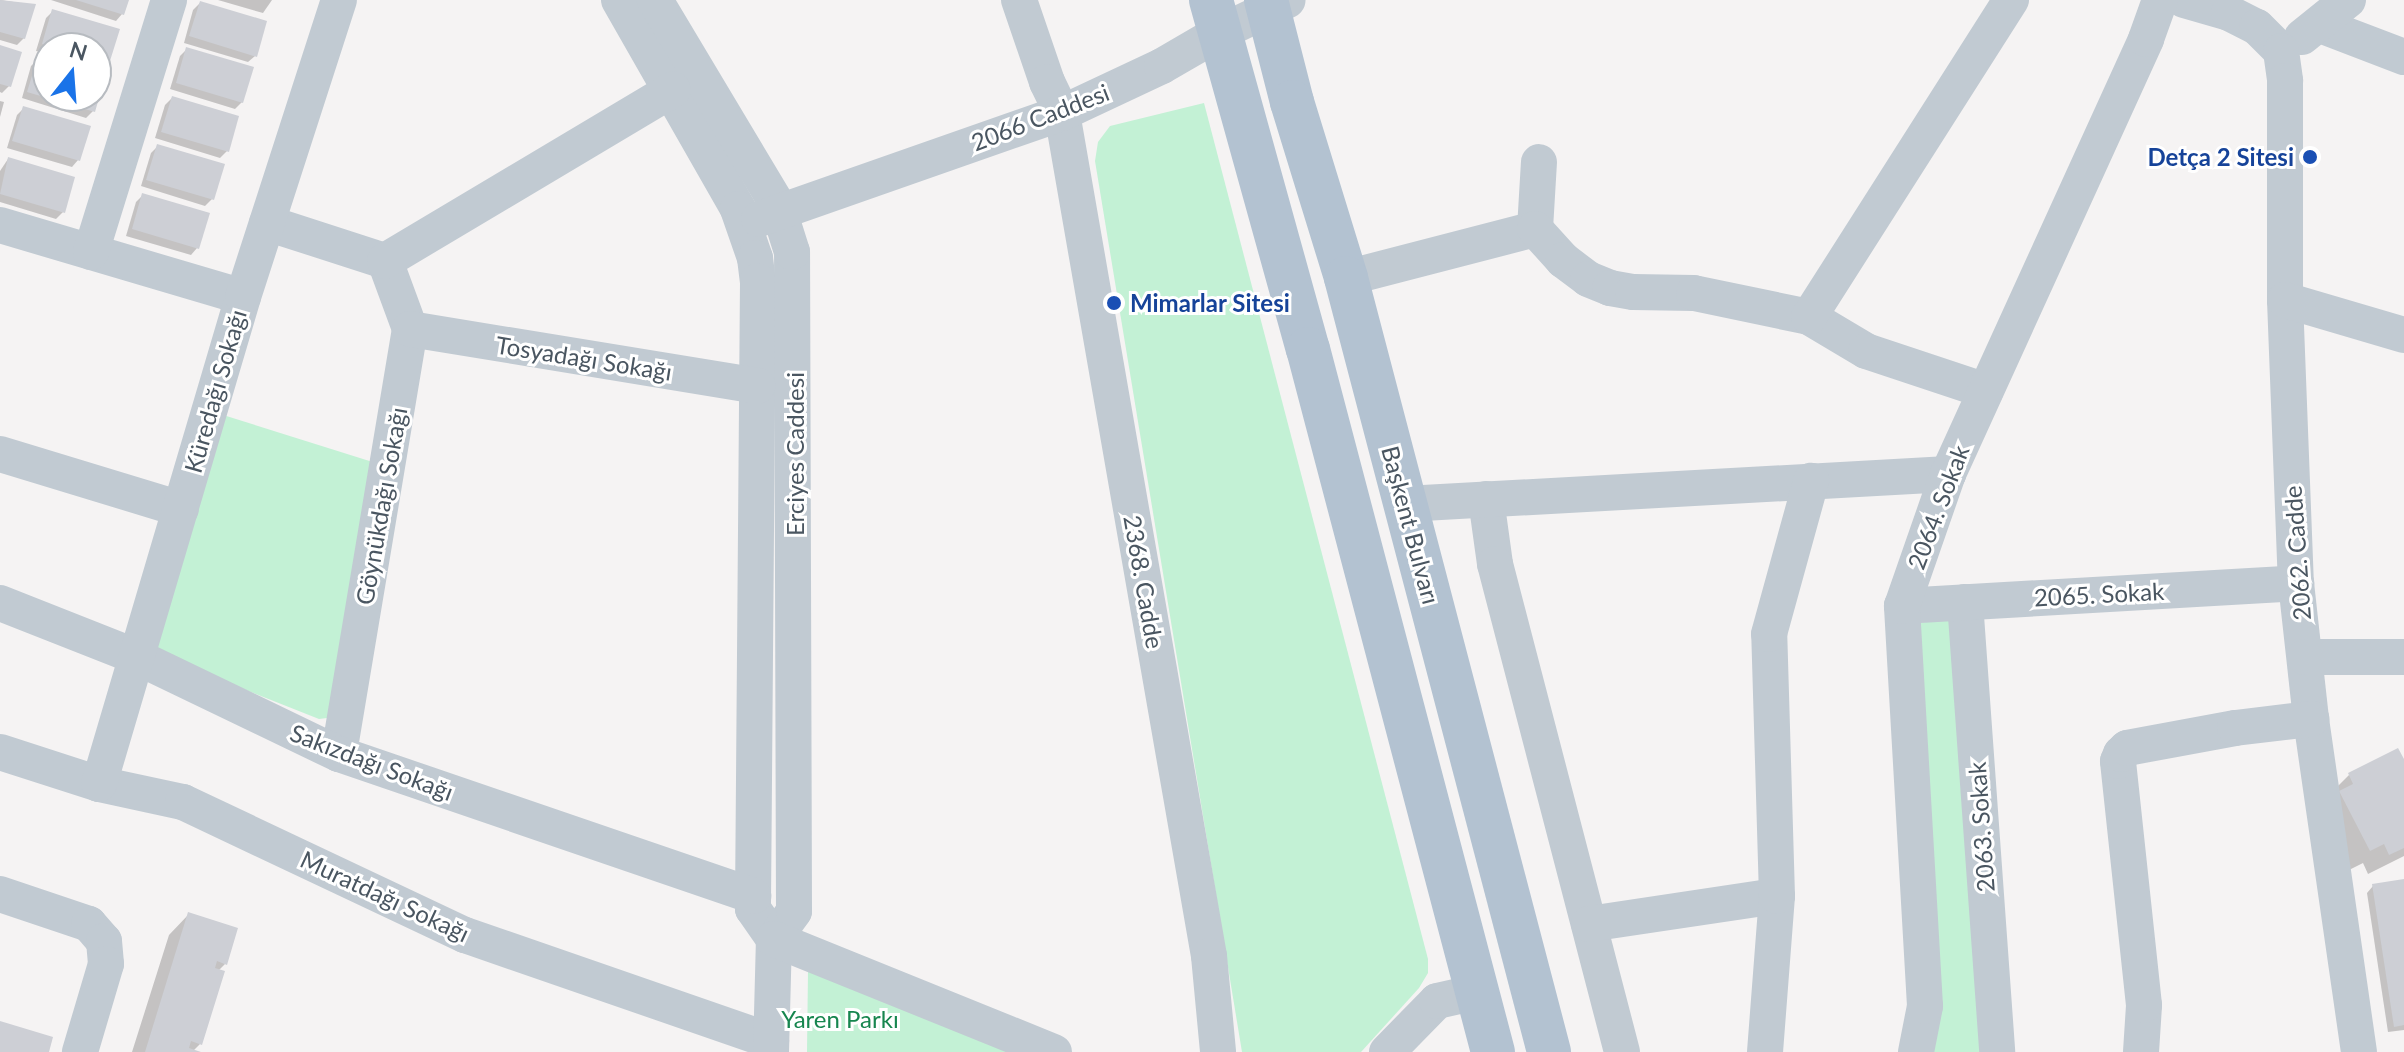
<!DOCTYPE html>
<meta charset="utf-8">
<style>
body{margin:0}
#map{position:relative;width:2404px;height:1052px;overflow:hidden;background:#f5f3f3;font-family:Lato,sans-serif}
div>[style]{position:absolute}
.green>*{inset:0;background:#c3f1d5}
.shadow>*{inset:0;background:#0003}
.building>*{inset:0;background:#cdcfd5}
.minor>*{height:36px;margin:-18px;padding:0 18px;transform-origin:18px;border-radius:18px;background:#c1cad2}
.major>*{height:44px;margin:-22px;padding:0 22px;transform-origin:22px;border-radius:22px;background:#b3c2d1}
.dots>*{width:22px;height:22px;translate:-50% -50%;box-sizing:border-box;border:4px solid #fff;border-radius:50%}
span{translate:-50% -50%;white-space:nowrap;text-align:center;line-height:1.15;-webkit-text-stroke:6px #fff;paint-order:stroke}
.street-label{font-size:24px;color:#4a5661}
.transit-label{font-size:24px;color:#164399;font-weight:700}
.right{translate:-100% -50%;text-align:right}
.left{translate:0 -50%;text-align:left}
.park-label{font-size:24px;color:#17864f}
.north{position:absolute;left:32px;top:32px;width:80px;height:80px;box-sizing:border-box;background:#fff;border:2px solid #b7bbc0;border-radius:50%;rotate:17deg;font-size:22px;font-weight:700;line-height:32px;text-align:center;color:#4a5661}
.north::after{content:'';display:block;margin:auto;width:28px;height:36px;background:#1a73e8;clip-path:polygon(50% 0,100% 100%,50% 72%,0 100%)}
</style>
<div id="map">
<div class="green">
<i style="clip-path:polygon(1204px 103px,1428px 959px,1428px 973px,1419px 988px,1361px 1052px,1242px 1052px,1095px 161px,1098px 142px,1110px 126px)"></i>
<i style="clip-path:polygon(220px 414px,379px 464px,332px 713px,327px 718px,319px 719px,155px 654px)"></i>
<i style="clip-path:polygon(1951px 620px,1983px 1052px,1932px 1052px,1914px 623px)"></i>
<i style="clip-path:polygon(808px 971px,1011px 1052px,807px 1052px)"></i>
</div>
<div class="shadow">
<i style="clip-path:polygon(0 0,33px 5px,24px 38px,17px 45px,0 40px)"></i>
<i style="clip-path:polygon(51px 0,127px 0,122px 14px,116px 21px)"></i>
<i style="clip-path:polygon(218px 0,272px 0,263px 13px)"></i>
<i style="clip-path:polygon(200px 3px,255px 56px,248px 62px,184px 43px,193px 10px)"></i>
<i style="clip-path:polygon(53px 11px,118px 30px,108px 63px,101px 70px,96px 69px,96px 48px,48px 48px,48px 54px,36px 51px,46px 18px)"></i>
<i style="clip-path:polygon(0 47px,9px 86px,2px 93px,0 92px)"></i>
<i style="clip-path:polygon(187px 49px,242px 102px,235px 109px,170px 89px,180px 56px)"></i>
<i style="clip-path:polygon(38px 59px,48px 62px,48px 96px,96px 96px,96px 76px,103px 78px,93px 111px,86px 118px,22px 98px,31px 66px)"></i>
<i style="clip-path:polygon(172px 98px,227px 151px,220px 158px,155px 138px,165px 105px)"></i>
<i style="clip-path:polygon(0 101px,4px 102px,0 117px)"></i>
<i style="clip-path:polygon(24px 108px,78px 160px,72px 167px,7px 148px,17px 115px)"></i>
<i style="clip-path:polygon(158px 146px,212px 199px,205px 206px,141px 186px,151px 153px)"></i>
<i style="clip-path:polygon(8px 159px,63px 212px,56px 219px,0 202px,0 171px)"></i>
<i style="clip-path:polygon(143px 195px,197px 248px,191px 255px,126px 236px,136px 202px)"></i>
<i style="clip-path:polygon(2404px 761px,2404px 856px,2368px 874px,2363px 863px,2349px 870px,2329px 795px,2349px 775px)"></i>
<i style="clip-path:polygon(2404px 881px,2404px 1030px,2388px 1032px,2367px 893px,2373px 886px)"></i>
<i style="clip-path:polygon(189px 914px,225px 964px,218px 971px,200px 1044px,193px 1051px,197px 1052px,132px 1052px,169px 935px)"></i>
</div>
<div class="building">
<i style="clip-path:polygon(0 0,36px 4px,25px 39px,0 32px)"></i>
<i style="clip-path:polygon(76px 0,129px 0,124px 15px)"></i>
<i style="clip-path:polygon(200px 1px,267px 21px,257px 57px,189px 36px)"></i>
<i style="clip-path:polygon(52px 9px,120px 29px,109px 64px,96px 60px,96px 48px,55px 48px,42px 44px)"></i>
<i style="clip-path:polygon(0 45px,22px 52px,11px 87px,0 84px)"></i>
<i style="clip-path:polygon(186px 47px,254px 67px,243px 103px,176px 83px)"></i>
<i style="clip-path:polygon(38px 56px,48px 60px,48px 96px,96px 96px,96px 74px,105px 77px,95px 112px,27px 92px)"></i>
<i style="clip-path:polygon(172px 96px,239px 116px,229px 152px,161px 132px)"></i>
<i style="clip-path:polygon(23px 106px,91px 126px,80px 161px,12px 141px)"></i>
<i style="clip-path:polygon(157px 144px,225px 164px,214px 200px,146px 180px)"></i>
<i style="clip-path:polygon(8px 157px,75px 177px,65px 213px,0 194px)"></i>
<i style="clip-path:polygon(142px 193px,210px 213px,199px 249px,132px 229px)"></i>
<i style="clip-path:polygon(2398px 748px,2404px 759px,2404px 848px,2389px 855px,2384px 844px,2370px 851px,2339px 791px,2353px 784px,2348px 773px)"></i>
<i style="clip-path:polygon(2404px 879px,2404px 1025px,2394px 1027px,2372px 884px)"></i>
<i style="clip-path:polygon(188px 912px,238px 928px,227px 965px,217px 961px,215px 968px,225px 971px,202px 1045px,191px 1041px,189px 1048px,201px 1052px,145px 1052px)"></i>
<i style="clip-path:polygon(0 1021px,53px 1037px,49px 1052px,0 1052px)"></i>
</div>
<div class="minor">
<i style="left:619px;top:0;width:241px;rotate:60.3deg"></i>
<i style="left:738px;top:209px;width:52px;rotate:70.9deg"></i>
<i style="left:755px;top:258px;width:23px;rotate:83deg"></i>
<i style="left:758px;top:281px;width:628px;rotate:90.46deg"></i>
<i style="left:753px;top:909px;width:37px;rotate:55deg"></i>
<i style="left:774px;top:939px;width:34px;rotate:-54deg"></i>
<i style="left:794px;top:911px;width:659px;rotate:-90.17deg"></i>
<i style="left:792px;top:252px;width:50px;rotate:-107.4deg"></i>
<i style="left:777px;top:204px;width:238px;rotate:-120.9deg"></i>
<i style="left:1019px;top:0;width:87px;rotate:71.1deg"></i>
<i style="left:1047px;top:82px;width:34px;rotate:64deg"></i>
<i style="left:1062px;top:113px;width:856px;rotate:80.11deg"></i>
<i style="left:1209px;top:956px;width:96px;rotate:84.6deg"></i>
<i style="left:2184px;top:0;width:47px;rotate:16.1deg"></i>
<i style="left:2229px;top:13px;width:31px;rotate:27deg"></i>
<i style="left:2257px;top:27px;width:34px;rotate:45deg"></i>
<i style="left:2320px;top:25px;width:90px;rotate:20.9deg"></i>
<i style="left:2302px;top:37px;width:59px;rotate:-38.8deg"></i>
<i style="left:2281px;top:51px;width:30px;rotate:82deg"></i>
<i style="left:2285px;top:81px;width:219px;rotate:90deg"></i>
<i style="left:2285px;top:300px;width:283px;rotate:87.8deg"></i>
<i style="left:2296px;top:583px;width:137px;rotate:83.7deg"></i>
<i style="left:2311px;top:719px;width:336px;rotate:81.8deg"></i>
<i style="left:759px;top:219px;width:321px;rotate:-19.3deg"></i>
<i style="left:1062px;top:113px;width:110px;rotate:-25.2deg"></i>
<i style="left:1162px;top:66px;width:66px;rotate:-30.1deg"></i>
<i style="left:1219px;top:33px;width:76px;rotate:-25.6deg"></i>
<i style="left:267px;top:223px;width:124px;rotate:17.9deg"></i>
<i style="left:385px;top:261px;width:72px;rotate:69.8deg"></i>
<i style="left:410px;top:329px;width:431px;rotate:99.5deg"></i>
<i style="left:0;top:225px;width:253px;rotate:16.5deg"></i>
<i style="left:1535px;top:229px;width:67px;rotate:-86.6deg"></i>
<i style="left:91px;top:252px;width:264px;rotate:-72.8deg"></i>
<i style="left:385px;top:261px;width:335px;rotate:-30.8deg"></i>
<i style="left:1346px;top:278px;width:195px;rotate:-14.5deg"></i>
<i style="left:1535px;top:229px;width:42px;rotate:47.9deg"></i>
<i style="left:1563px;top:260px;width:31px;rotate:37deg"></i>
<i style="left:1588px;top:279px;width:24px;rotate:22deg"></i>
<i style="left:1610px;top:288px;width:23px;rotate:10deg"></i>
<i style="left:1633px;top:292px;width:61px;rotate:0.9deg"></i>
<i style="left:1694px;top:293px;width:117px;rotate:11.8deg"></i>
<i style="left:1809px;top:317px;width:66px;rotate:30.8deg"></i>
<i style="left:1866px;top:351px;width:126px;rotate:18.4deg"></i>
<i style="left:2285px;top:300px;width:124px;rotate:16.4deg"></i>
<i style="left:1809px;top:317px;width:376px;rotate:-57.5deg"></i>
<i style="left:410px;top:329px;width:352px;rotate:9.3deg"></i>
<i style="left:0;top:454px;width:189px;rotate:16.9deg"></i>
<i style="left:1486px;top:499px;width:66px;rotate:82.1deg"></i>
<i style="left:1495px;top:564px;width:504px;rotate:75.41deg"></i>
<i style="left:1405px;top:504px;width:544px;rotate:-3.16deg"></i>
<i style="left:1965px;top:602px;width:451px;rotate:85.9deg"></i>
<i style="left:0;top:603px;width:147px;rotate:21.5deg"></i>
<i style="left:137px;top:657px;width:224px;rotate:25.7deg"></i>
<i style="left:339px;top:754px;width:438px;rotate:18.9deg"></i>
<i style="left:1902px;top:606px;width:395px;rotate:-3.3deg"></i>
<i style="left:2305px;top:657px;width:99px"></i>
<i style="left:0;top:752px;width:104px;rotate:17.9deg"></i>
<i style="left:99px;top:784px;width:86px;rotate:12.1deg"></i>
<i style="left:183px;top:802px;width:312px;rotate:25.3deg"></i>
<i style="left:465px;top:935px;width:324px;rotate:19.1deg"></i>
<i style="left:99px;top:784px;width:508px;rotate:-73.53deg"></i>
<i style="left:243px;top:297px;width:312px;rotate:-72.1deg"></i>
<i style="left:0;top:894px;width:94px;rotate:18.6deg"></i>
<i style="left:89px;top:924px;width:23px;rotate:49deg"></i>
<i style="left:104px;top:941px;width:23px;rotate:85deg"></i>
<i style="left:106px;top:964px;width:92px;rotate:106.5deg"></i>
<i style="left:1589px;top:924px;width:190px;rotate:-8.5deg"></i>
<i style="left:771px;top:1052px;width:113px;rotate:-88.5deg"></i>
<i style="left:774px;top:939px;width:302px;rotate:22deg"></i>
<i style="left:1387px;top:1052px;width:71px;rotate:-45.6deg"></i>
<i style="left:1437px;top:1001px;width:41px;rotate:-12.7deg"></i>
<i style="left:1765px;top:1052px;width:156px;rotate:-85.6deg"></i>
<i style="left:1777px;top:896px;width:262px;rotate:-91.7deg"></i>
<i style="left:1769px;top:634px;width:159px;rotate:-74.6deg"></i>
<i style="left:1916px;top:1052px;width:47px;rotate:-78.9deg"></i>
<i style="left:1925px;top:1006px;width:401px;rotate:-93.3deg"></i>
<i style="left:1902px;top:606px;width:140px;rotate:-70.8deg"></i>
<i style="left:1948px;top:474px;width:478px;rotate:-65.5deg"></i>
<i style="left:2146px;top:39px;width:41px;rotate:-70.3deg"></i>
<i style="left:2141px;top:1052px;width:47px;rotate:-86.3deg"></i>
<i style="left:2144px;top:1005px;width:245px;rotate:-96.1deg"></i>
<i style="left:2118px;top:761px;width:8px;rotate:-67deg"></i>
<i style="left:2121px;top:754px;width:8px;rotate:-45deg"></i>
<i style="left:2127px;top:748px;width:110px;rotate:-10.5deg"></i>
<i style="left:2235px;top:728px;width:77px;rotate:-6.8deg"></i>
</div>
<div class="major">
<i style="left:1211px;top:0;width:362px;rotate:74.5deg"></i>
<i style="left:1308px;top:349px;width:727px;rotate:75.26deg"></i>
<i style="left:1266px;top:0;width:105px;rotate:75.7deg"></i>
<i style="left:1292px;top:102px;width:184px;rotate:72.9deg"></i>
<i style="left:1346px;top:278px;width:800px;rotate:75.3deg"></i>
</div>
<div class="dots">
<i style="left:2310px;top:157px;background:#1a4fb4"></i>
<i style="left:1114px;top:303px;background:#1a4fb4"></i>
</div>
<div class="street-label">
<span style="left:1040px;top:117px;rotate:-21deg">2066 Caddesi</span>
<span style="left:584px;top:358px;rotate:9deg">Tosyadağı Sokağı</span>
<span style="left:215px;top:391px;rotate:-74deg">Küredağı Sokağı</span>
<span style="left:795px;top:454px;rotate:-90deg">Erciyes Caddesi</span>
<span style="left:381px;top:506px;rotate:-80deg">Göynükdağı Sokağı</span>
<span style="left:1938px;top:507px;rotate:-69deg">2064. Sokak</span>
<span style="left:1411px;top:525px;rotate:75deg">Başkent Bulvarı</span>
<span style="left:2297px;top:553px;rotate:-94deg">2062. Cadde</span>
<span style="left:1144px;top:582px;rotate:80deg">2368. Cadde</span>
<span style="left:2099px;top:594px;rotate:-3deg">2065. Sokak</span>
<span style="left:372px;top:762px;rotate:21deg">Sakızdağı Sokağı</span>
<span style="left:1981px;top:827px;rotate:-94deg">2063. Sokak</span>
<span style="left:385px;top:896px;rotate:25deg">Muratdağı Sokağı</span>
</div>
<div class="transit-label">
<span class="right" style="left:2294px;top:157px">Detça 2 Sitesi</span>
<span class="left" style="left:1130px;top:303px">Mimarlar Sitesi</span>
</div>
<div class="park-label">
<span style="left:840px;top:1019px">Yaren Parkı</span>
</div>
<div class="north">N</div>
</div>
